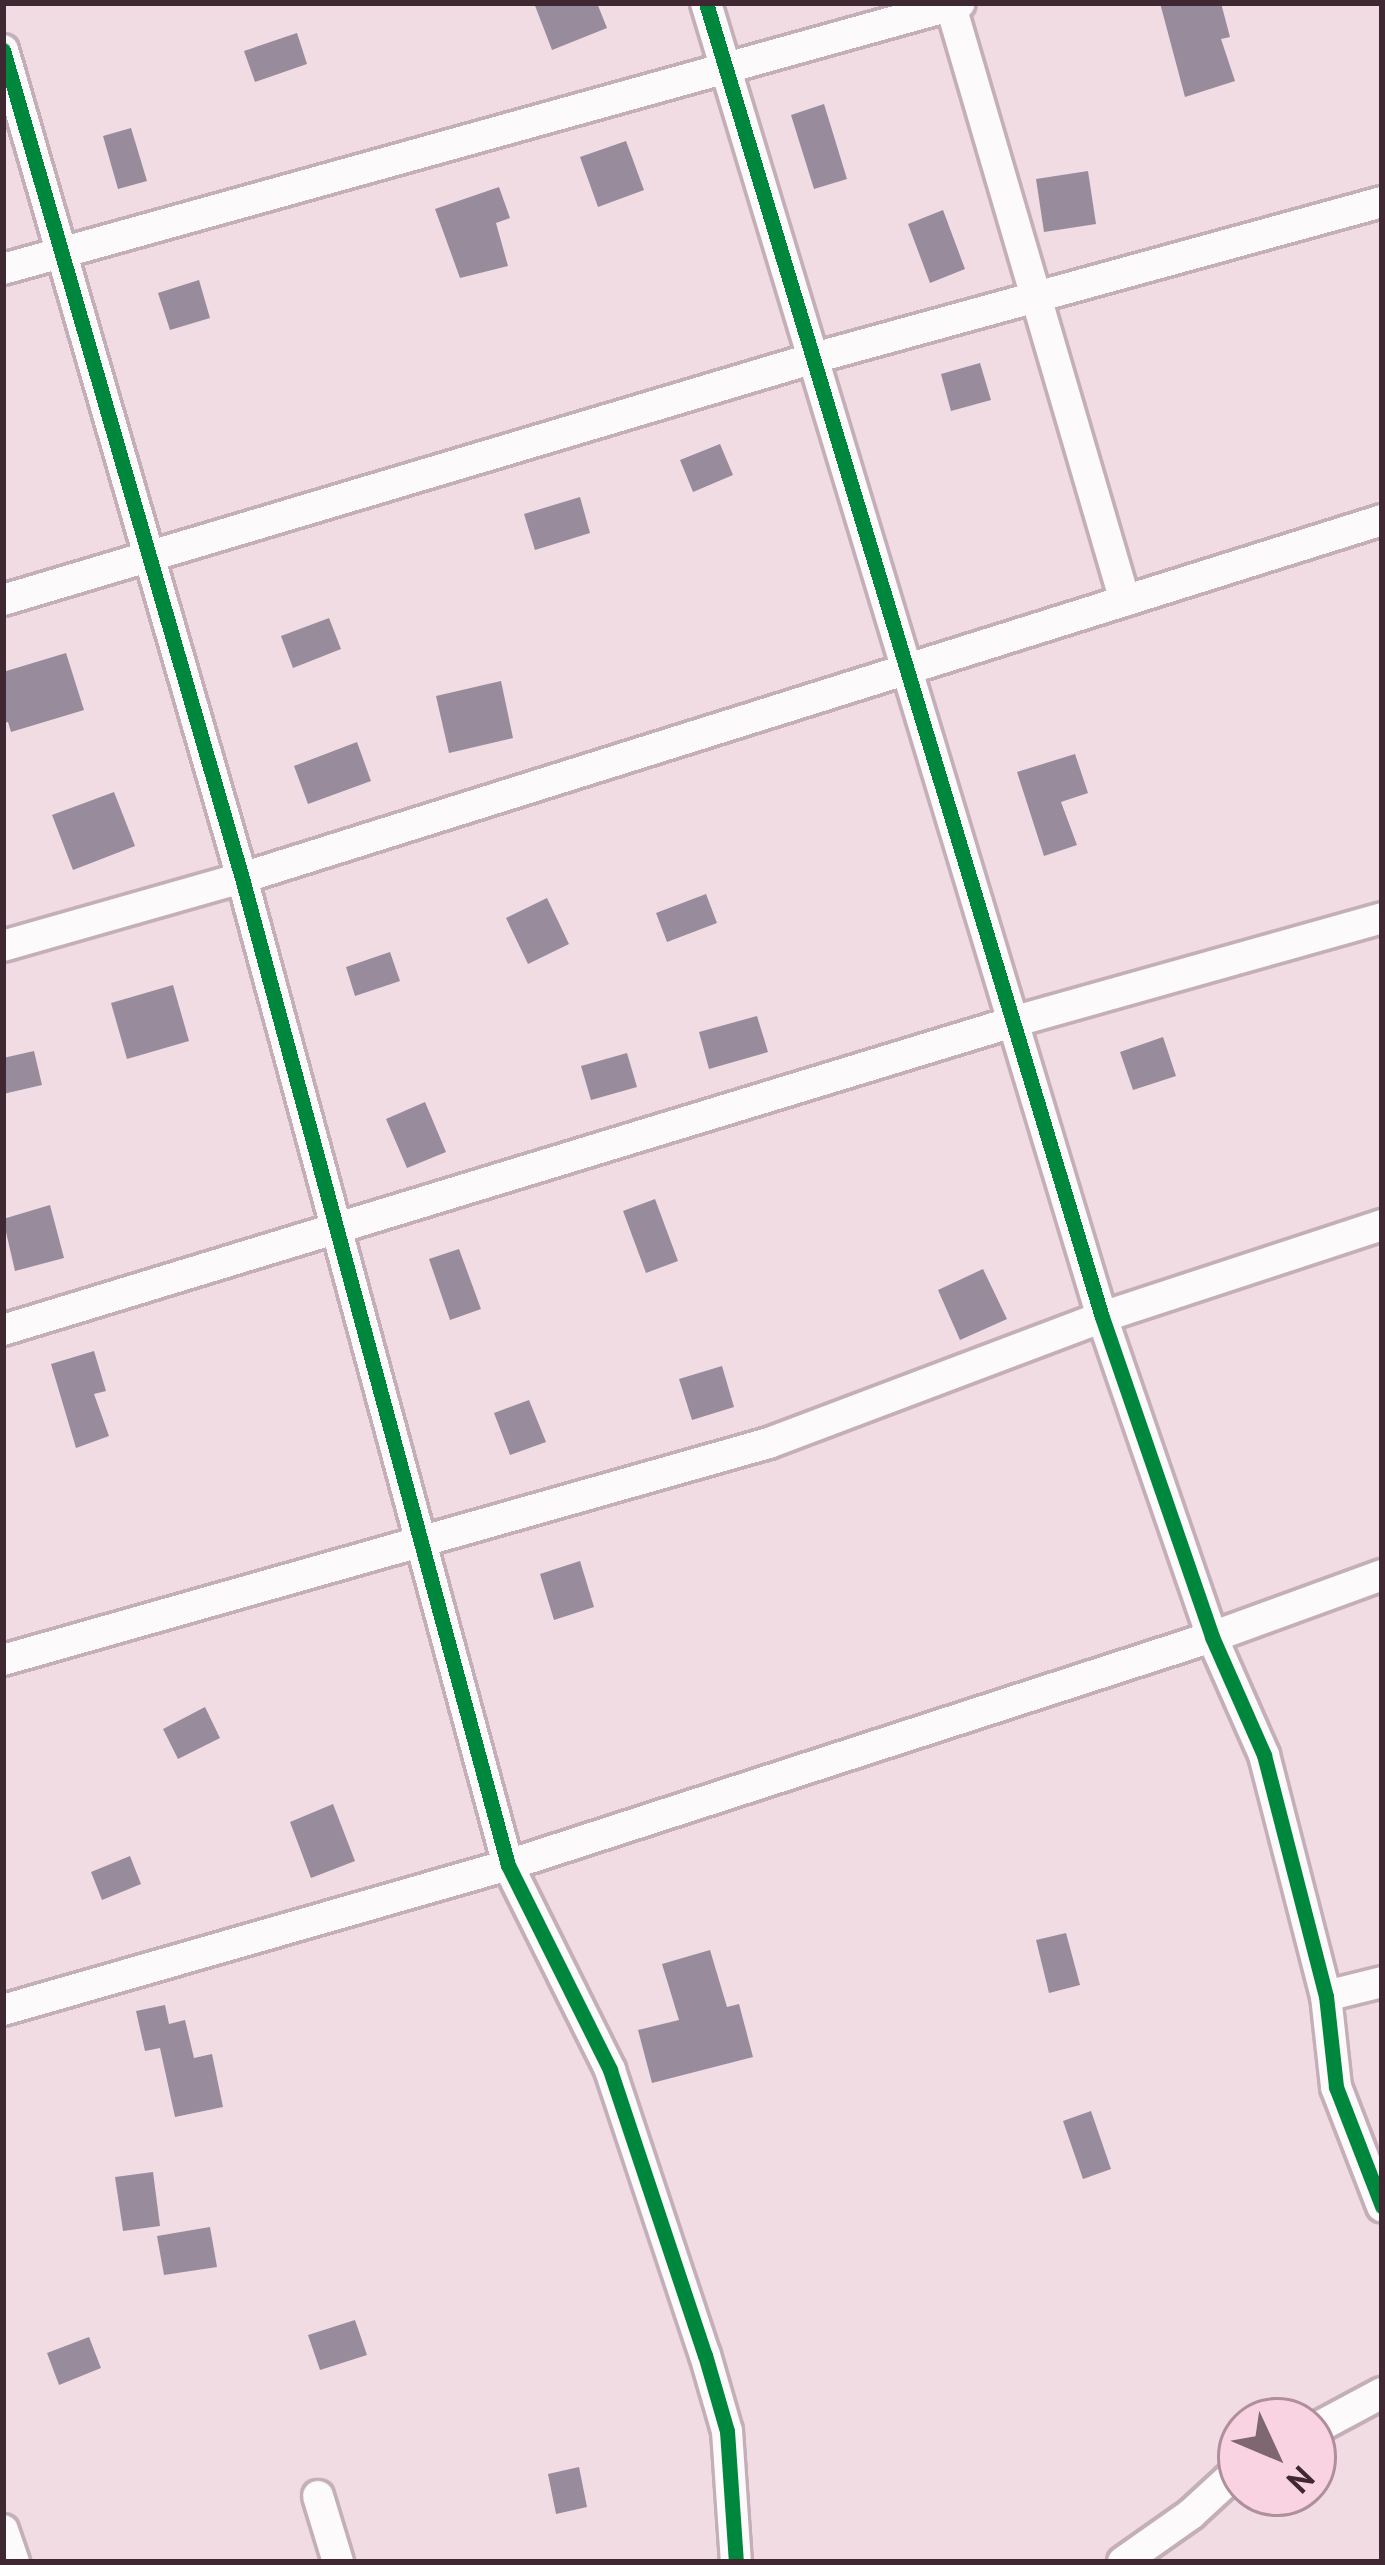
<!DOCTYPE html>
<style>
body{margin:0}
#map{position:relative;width:1385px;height:2565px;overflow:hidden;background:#f1dce4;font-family:"PT Sans",sans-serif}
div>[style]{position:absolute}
.building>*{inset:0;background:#988b9c}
.roads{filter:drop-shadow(3px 0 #c4afb8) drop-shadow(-3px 0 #c4afb8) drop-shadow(0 3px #c4afb8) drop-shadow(0 -3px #c4afb8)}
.street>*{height:30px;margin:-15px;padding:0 15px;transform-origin:15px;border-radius:15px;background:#fdfafb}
.cycleway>*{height:15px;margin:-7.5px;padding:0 7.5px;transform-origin:7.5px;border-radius:7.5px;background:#00873e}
span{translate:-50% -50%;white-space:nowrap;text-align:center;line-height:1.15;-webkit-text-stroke:12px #fad3e3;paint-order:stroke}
.frame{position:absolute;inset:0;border:6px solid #402833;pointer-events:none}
.north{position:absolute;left:1217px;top:2397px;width:120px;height:120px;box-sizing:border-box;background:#fad3e3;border:3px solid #b08f9d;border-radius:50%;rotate:134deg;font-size:33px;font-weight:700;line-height:48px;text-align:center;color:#402833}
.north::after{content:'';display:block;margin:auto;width:42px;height:54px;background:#7e6771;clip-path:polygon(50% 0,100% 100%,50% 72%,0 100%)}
</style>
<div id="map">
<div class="building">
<i style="clip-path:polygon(534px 3px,597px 3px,607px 28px,552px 50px)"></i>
<i style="clip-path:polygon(1160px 3px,1221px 3px,1230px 37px,1221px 39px,1235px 81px,1185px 97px)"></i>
<i style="clip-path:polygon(297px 33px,307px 64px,255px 82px,244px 51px)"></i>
<i style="clip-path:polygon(824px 104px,847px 179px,814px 189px,791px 115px)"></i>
<i style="clip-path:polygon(131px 128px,147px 181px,118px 189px,103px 136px)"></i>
<i style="clip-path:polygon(626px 141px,644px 190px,598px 207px,580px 157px)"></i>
<i style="clip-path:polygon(1088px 171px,1096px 224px,1044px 232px,1036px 179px)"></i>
<i style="clip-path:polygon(499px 187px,510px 218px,496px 223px,508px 266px,460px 278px,435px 209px)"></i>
<i style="clip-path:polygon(943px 210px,965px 269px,930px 283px,908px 224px)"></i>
<i style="clip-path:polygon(199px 280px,210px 318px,170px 330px,158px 293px)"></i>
<i style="clip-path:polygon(980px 363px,991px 400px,951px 411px,941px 374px)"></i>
<i style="clip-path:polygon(720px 444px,733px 475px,693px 492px,680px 460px)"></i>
<i style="clip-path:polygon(580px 497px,590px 533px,535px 550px,524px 514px)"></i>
<i style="clip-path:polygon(329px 618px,341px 649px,293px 668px,281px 636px)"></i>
<i style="clip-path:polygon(66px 653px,84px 710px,11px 732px,8px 722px,3px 723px,3px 672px)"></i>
<i style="clip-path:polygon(501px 681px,513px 738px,449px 753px,436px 696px)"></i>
<i style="clip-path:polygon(357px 742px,371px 781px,308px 804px,294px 766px)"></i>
<i style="clip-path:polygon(1075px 754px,1088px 793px,1061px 802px,1077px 845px,1044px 856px,1017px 772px)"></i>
<i style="clip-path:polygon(114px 792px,135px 846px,73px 870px,52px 815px)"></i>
<i style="clip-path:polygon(706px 894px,717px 923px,667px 942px,656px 913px)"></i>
<i style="clip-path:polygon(547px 898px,569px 944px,528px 964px,506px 918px)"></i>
<i style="clip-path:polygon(390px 952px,400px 981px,355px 996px,346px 967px)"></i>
<i style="clip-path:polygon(173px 985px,189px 1041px,127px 1059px,111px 1003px)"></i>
<i style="clip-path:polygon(757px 1016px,768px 1052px,709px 1069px,699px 1032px)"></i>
<i style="clip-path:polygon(1163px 1037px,1176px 1076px,1133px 1090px,1120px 1052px)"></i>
<i style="clip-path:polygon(34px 1051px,42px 1085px,3px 1094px,3px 1058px)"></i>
<i style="clip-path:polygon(627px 1053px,637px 1087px,591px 1100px,581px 1066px)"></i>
<i style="clip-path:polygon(425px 1102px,446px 1152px,407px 1168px,386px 1119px)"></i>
<i style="clip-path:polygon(655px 1199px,678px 1261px,646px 1273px,623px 1211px)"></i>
<i style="clip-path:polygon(50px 1205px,64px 1258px,15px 1271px,3px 1219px)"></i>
<i style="clip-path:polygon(459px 1249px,481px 1309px,450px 1320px,429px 1259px)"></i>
<i style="clip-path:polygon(983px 1269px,1007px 1319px,960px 1340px,938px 1290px)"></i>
<i style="clip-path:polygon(94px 1351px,106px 1391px,94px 1394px,109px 1436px,76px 1448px,51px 1364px)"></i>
<i style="clip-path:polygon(722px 1366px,734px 1407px,692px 1420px,679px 1379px)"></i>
<i style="clip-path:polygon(529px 1400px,546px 1442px,510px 1455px,494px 1413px)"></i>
<i style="clip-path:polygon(580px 1561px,594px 1607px,554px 1620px,540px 1574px)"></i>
<i style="clip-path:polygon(205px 1707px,220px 1738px,178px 1759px,163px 1729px)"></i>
<i style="clip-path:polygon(333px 1804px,355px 1861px,311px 1878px,290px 1822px)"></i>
<i style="clip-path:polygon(130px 1856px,141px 1884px,102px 1900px,91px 1872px)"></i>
<i style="clip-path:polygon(1066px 1933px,1080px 1985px,1049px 1993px,1036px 1940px)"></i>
<i style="clip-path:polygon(710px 1950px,727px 2007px,739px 2004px,753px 2057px,652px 2083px,638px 2030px,679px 2020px,662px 1964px)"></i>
<i style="clip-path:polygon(165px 2005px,169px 2024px,185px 2020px,194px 2058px,212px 2054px,223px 2107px,175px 2117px,160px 2048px,145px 2051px,136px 2011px)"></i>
<i style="clip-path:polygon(1091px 2111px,1111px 2169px,1083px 2179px,1063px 2121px)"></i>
<i style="clip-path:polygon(153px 2172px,160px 2226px,123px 2231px,115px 2177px)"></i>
<i style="clip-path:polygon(210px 2227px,217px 2267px,164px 2275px,157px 2236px)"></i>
<i style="clip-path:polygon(355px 2320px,367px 2355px,320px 2370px,308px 2335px)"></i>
<i style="clip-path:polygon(89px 2337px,101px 2368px,59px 2385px,47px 2353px)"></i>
<i style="clip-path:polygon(579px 2467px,587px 2507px,556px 2514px,548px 2474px)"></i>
</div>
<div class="roads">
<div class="street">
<i style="left:706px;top:3px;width:1372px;rotate:73.23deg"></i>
<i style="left:1102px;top:1317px;width:338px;rotate:71deg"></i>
<i style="left:1212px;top:1637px;width:129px;rotate:66.2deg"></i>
<i style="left:1264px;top:1755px;width:249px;rotate:75.6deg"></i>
<i style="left:1326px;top:1996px;width:92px;rotate:83.7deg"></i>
<i style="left:1336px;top:2087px;width:128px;rotate:68.9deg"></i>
<i style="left:950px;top:3px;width:623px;rotate:73.69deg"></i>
<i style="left:3px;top:50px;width:862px;rotate:73.9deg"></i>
<i style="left:242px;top:878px;width:1022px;rotate:74.92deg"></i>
<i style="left:508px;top:1865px;width:229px;rotate:63.5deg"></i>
<i style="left:610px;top:2070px;width:300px;rotate:71.6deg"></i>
<i style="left:705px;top:2355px;width:79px;rotate:73.9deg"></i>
<i style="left:727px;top:2431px;width:131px;rotate:86.1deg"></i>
<i style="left:3px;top:269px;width:993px;rotate:-15.53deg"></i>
<i style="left:3px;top:600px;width:846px;rotate:-16.61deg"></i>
<i style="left:814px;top:358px;width:589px;rotate:-15.36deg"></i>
<i style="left:3px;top:946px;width:248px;rotate:-15.9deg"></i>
<i style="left:242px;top:878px;width:1195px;rotate:-17.43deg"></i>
<i style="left:3px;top:1330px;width:1059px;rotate:-16.96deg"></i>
<i style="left:1016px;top:1021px;width:380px;rotate:-15.7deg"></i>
<i style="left:3px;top:1660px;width:796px;rotate:-15.82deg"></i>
<i style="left:769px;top:1443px;width:356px;rotate:-20.7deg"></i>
<i style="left:1102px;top:1317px;width:295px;rotate:-18.2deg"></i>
<i style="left:1326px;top:1996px;width:58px;rotate:-14deg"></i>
<i style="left:3px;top:2010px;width:525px;rotate:-16.02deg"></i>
<i style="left:508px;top:1865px;width:740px;rotate:-17.95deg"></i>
<i style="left:1212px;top:1637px;width:181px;rotate:-20deg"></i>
<i style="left:1313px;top:2430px;width:78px;rotate:-28.2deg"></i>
<i style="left:318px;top:2496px;width:69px;rotate:73.1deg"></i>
<i style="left:3px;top:2530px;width:34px;rotate:71deg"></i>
<i style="left:1123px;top:2562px;width:83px;rotate:-35.2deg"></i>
<i style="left:1191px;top:2514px;width:68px;rotate:-42.6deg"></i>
</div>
</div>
<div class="cycleway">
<i style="left:706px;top:3px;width:1372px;rotate:73.23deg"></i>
<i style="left:1102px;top:1317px;width:338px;rotate:71deg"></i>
<i style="left:1212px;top:1637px;width:129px;rotate:66.2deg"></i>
<i style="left:1264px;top:1755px;width:249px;rotate:75.6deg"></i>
<i style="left:1326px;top:1996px;width:92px;rotate:83.7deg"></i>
<i style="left:1336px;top:2087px;width:128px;rotate:68.9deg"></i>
<i style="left:3px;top:50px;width:862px;rotate:73.9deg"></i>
<i style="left:242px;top:878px;width:1022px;rotate:74.92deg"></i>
<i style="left:508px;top:1865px;width:229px;rotate:63.5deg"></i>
<i style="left:610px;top:2070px;width:300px;rotate:71.6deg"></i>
<i style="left:705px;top:2355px;width:79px;rotate:73.9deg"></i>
<i style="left:727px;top:2431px;width:131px;rotate:86.1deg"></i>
</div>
<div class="frame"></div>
<div class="north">N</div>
</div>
